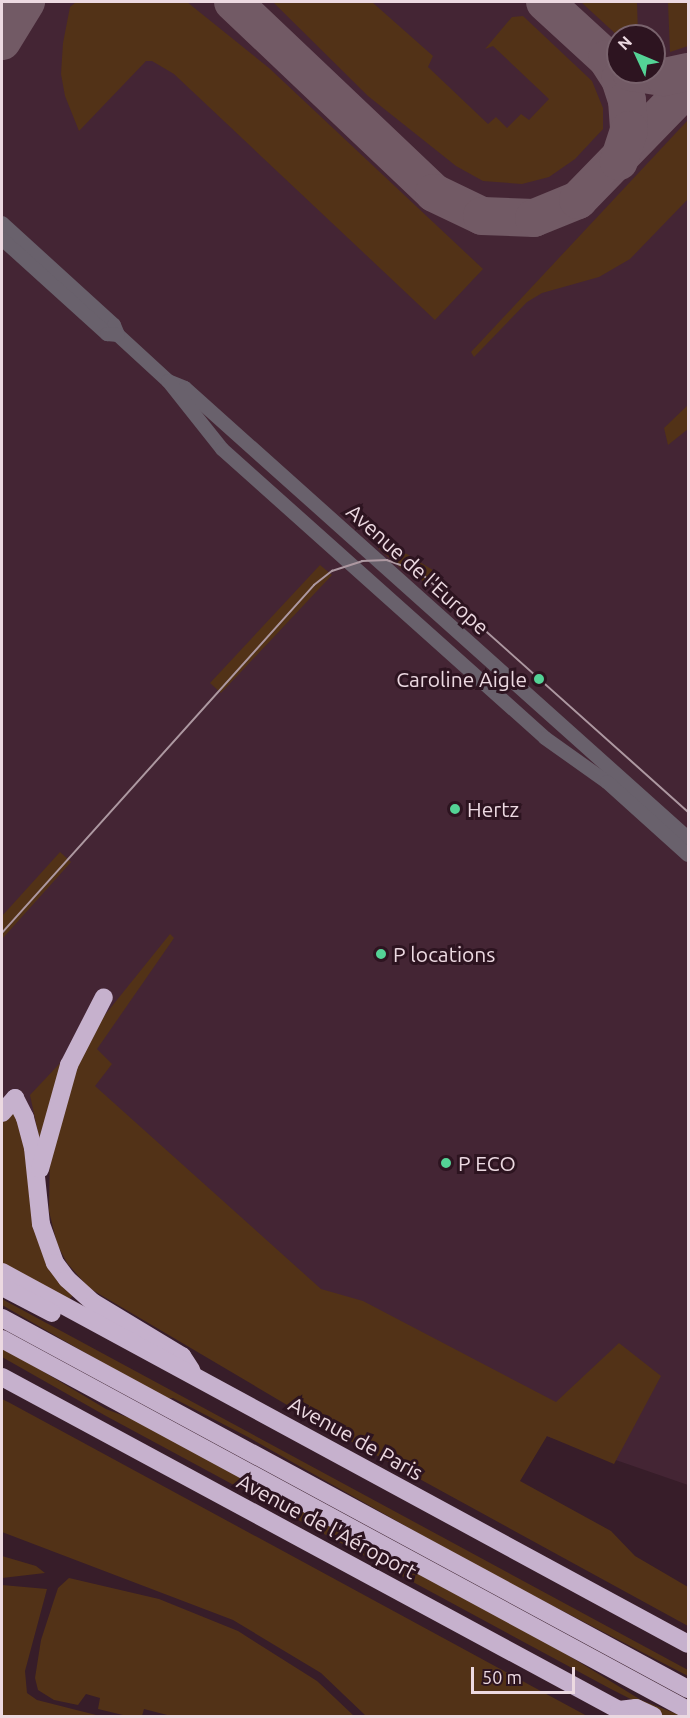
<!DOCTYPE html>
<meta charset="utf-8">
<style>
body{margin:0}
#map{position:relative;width:690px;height:1718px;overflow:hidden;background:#371d29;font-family:Ubuntu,sans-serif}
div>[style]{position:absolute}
.built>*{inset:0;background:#442534}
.green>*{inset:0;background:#523217}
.taxiway>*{height:38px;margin:-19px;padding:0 19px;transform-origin:19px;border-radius:19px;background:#725a65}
.minor>*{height:14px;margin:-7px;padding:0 7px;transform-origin:7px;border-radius:7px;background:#69616c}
.highway>*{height:18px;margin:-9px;padding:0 9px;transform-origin:9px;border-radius:9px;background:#c6b1cd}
.tram>*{height:1.5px;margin:-0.75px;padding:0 0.75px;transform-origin:0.75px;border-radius:0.75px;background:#ad98a1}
.dots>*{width:16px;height:16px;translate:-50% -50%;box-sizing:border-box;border:3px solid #2d1420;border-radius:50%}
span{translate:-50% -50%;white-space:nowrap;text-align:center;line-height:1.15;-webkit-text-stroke:6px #2d1420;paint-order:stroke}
.street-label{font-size:21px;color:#ecd9e1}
.poi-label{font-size:21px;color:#ecd9e1}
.right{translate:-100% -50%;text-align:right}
.left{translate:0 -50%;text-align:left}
.frame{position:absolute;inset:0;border:3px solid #ecd9e1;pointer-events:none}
.north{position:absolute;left:606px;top:24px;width:60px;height:60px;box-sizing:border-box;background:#2d1420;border:2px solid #79636d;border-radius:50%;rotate:314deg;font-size:16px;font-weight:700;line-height:24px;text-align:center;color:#ecd9e1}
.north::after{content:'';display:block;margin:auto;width:21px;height:27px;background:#54d396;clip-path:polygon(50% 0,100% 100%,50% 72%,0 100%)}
.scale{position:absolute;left:471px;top:1667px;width:104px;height:27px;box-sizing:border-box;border:3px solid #ecd9e1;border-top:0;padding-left:8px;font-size:18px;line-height:21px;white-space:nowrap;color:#ecd9e1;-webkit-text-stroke:4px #2d1420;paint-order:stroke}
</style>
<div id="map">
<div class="built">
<i style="clip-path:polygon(evenodd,2px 2px,688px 2px,688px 1485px,234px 1328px,2px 1114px,2px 2px,618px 36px,654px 36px,654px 72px,618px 72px,618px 36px)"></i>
</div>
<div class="green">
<i style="clip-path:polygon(76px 2px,187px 2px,269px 68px,483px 269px,435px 320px,174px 74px,152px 61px,146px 61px,79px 131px,65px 96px,61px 74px,63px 43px,70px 7px)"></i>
<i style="clip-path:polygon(273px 2px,372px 2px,433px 56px,428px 67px,488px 124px,496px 117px,507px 128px,521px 114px,529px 120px,549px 99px,493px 46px,485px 49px,512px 17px,523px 16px,592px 81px,603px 108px,603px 129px,575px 159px,549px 177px,522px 184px,483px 181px,456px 166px,368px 96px)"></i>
<i style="clip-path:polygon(581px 2px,637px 2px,638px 36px,618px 36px)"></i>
<i style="clip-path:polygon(668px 2px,688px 2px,688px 46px,670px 52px)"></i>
<i style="clip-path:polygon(688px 120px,688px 199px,630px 259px,599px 277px,542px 293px,527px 302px,474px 357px,471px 352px)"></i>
<i style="clip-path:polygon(688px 405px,688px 429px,668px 445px,664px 428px)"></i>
<i style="clip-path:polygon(378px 548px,407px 554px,436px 572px,426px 583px,401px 568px)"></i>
<i style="clip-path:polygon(320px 565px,332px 575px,221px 693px,210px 683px)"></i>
<i style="clip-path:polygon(60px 852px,71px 862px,2px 939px,2px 916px)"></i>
<i style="clip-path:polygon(170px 934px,174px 938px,97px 1049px,112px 1064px,95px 1086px,321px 1289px,363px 1301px,556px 1402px,619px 1343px,661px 1376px,614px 1464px,547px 1436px,520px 1481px,611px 1531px,635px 1556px,688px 1587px,688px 1626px,321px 1425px,89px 1288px,67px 1263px,57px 1244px,49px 1211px,50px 1146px,70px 1075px,96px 1026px)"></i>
<i style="clip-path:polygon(64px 1059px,42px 1136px,39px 1137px,30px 1095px)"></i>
<i style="clip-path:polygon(12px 1113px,17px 1115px,24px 1138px,30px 1191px,74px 1294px,69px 1300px,2px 1263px,2px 1123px)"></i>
<i style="clip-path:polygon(2px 1299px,688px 1670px,688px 1676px,480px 1568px,248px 1437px,173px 1398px,164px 1398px,2px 1305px)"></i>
<i style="clip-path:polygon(2px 1347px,106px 1409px,150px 1426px,522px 1627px,641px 1700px,682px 1716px,664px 1716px,609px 1688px,106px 1416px,2px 1357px)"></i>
<i style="clip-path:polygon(2px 1399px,10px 1403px,587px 1716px,366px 1716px,321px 1673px,233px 1620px,2px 1532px)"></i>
<i style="clip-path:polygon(2px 1556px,36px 1566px,45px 1573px,2px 1578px)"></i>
<i style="clip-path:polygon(69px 1578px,159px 1599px,238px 1631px,317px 1681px,354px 1716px,171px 1716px,144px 1709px,142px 1716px,127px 1716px,98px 1709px,100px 1698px,86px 1694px,78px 1705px,54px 1700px,38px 1690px,35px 1678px,41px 1640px,54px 1600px,58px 1588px)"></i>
<i style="clip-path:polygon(2px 1585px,47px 1589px,25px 1671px,27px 1693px,37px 1700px,100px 1716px,2px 1716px)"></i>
</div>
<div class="taxiway">
<i style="left:233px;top:2px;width:277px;rotate:43.5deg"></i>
<i style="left:434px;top:193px;width:53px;rotate:25.6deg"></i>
<i style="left:482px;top:216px;width:52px;rotate:2.2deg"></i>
<i style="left:534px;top:218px;width:48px;rotate:-22.2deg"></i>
<i style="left:578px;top:200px;width:158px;rotate:-45.8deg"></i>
<i style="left:545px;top:2px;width:84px;rotate:42.6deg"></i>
<i style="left:607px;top:59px;width:24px;rotate:57deg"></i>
<i style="left:620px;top:79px;width:22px;rotate:72deg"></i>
<i style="left:627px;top:100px;width:30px;rotate:86deg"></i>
<i style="left:629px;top:130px;width:33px;rotate:108deg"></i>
<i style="left:2px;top:41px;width:46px;rotate:-58.4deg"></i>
<i style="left:631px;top:72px;width:33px;rotate:9deg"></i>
<i style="left:664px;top:77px;width:25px;rotate:-12deg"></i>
</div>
<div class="minor">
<i style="left:2px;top:223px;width:151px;rotate:42.3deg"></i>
<i style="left:114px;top:325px;width:11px;rotate:68deg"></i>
<i style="left:118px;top:335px;width:68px;rotate:42.6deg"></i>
<i style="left:168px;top:381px;width:18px;rotate:22deg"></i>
<i style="left:185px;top:388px;width:675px;rotate:41.82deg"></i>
<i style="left:2px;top:239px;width:142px;rotate:42.1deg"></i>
<i style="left:107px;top:334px;width:11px;rotate:5deg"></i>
<i style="left:168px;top:381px;width:87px;rotate:51.5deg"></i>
<i style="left:222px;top:449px;width:433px;rotate:41.8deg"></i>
<i style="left:545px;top:738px;width:76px;rotate:35.4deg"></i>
<i style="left:607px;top:782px;width:109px;rotate:42deg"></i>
</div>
<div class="highway">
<i style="left:2px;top:1113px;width:20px;rotate:-49deg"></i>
<i style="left:15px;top:1098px;width:22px;rotate:63deg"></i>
<i style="left:25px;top:1118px;width:31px;rotate:75deg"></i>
<i style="left:33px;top:1148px;width:76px;rotate:84deg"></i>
<i style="left:41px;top:1224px;width:41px;rotate:70.3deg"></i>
<i style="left:55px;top:1263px;width:20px;rotate:53deg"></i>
<i style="left:67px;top:1279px;width:36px;rotate:42deg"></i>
<i style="left:94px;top:1303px;width:103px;rotate:31.1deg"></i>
<i style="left:182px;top:1356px;width:17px;rotate:57deg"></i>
<i style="left:40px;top:1169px;width:108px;rotate:-74.4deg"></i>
<i style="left:69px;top:1065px;width:76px;rotate:-62.8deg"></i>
<i style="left:2px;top:1272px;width:780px;rotate:28.47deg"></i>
<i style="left:2px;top:1287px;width:56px;rotate:27.5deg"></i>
<i style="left:2px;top:1318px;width:780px;rotate:28.41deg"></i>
<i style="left:2px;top:1339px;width:780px;rotate:28.41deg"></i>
<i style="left:2px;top:1377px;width:714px;rotate:28.36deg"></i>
<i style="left:619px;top:1710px;width:17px;rotate:-7deg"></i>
<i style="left:636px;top:1708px;width:19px;rotate:25deg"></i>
</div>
<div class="tram">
<i style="left:2px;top:933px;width:467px;rotate:-48.1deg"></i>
<i style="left:314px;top:585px;width:23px;rotate:-38deg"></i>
<i style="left:332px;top:571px;width:32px;rotate:-18deg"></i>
<i style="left:362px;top:561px;width:25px;rotate:-2deg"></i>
<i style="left:387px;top:560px;width:35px;rotate:20deg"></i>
<i style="left:420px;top:572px;width:360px;rotate:41.8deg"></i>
</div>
<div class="dots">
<i style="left:539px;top:679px;background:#54d396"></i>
<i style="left:455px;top:809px;background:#54d396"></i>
<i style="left:381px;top:954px;background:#54d396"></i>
<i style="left:446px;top:1163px;background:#54d396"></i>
</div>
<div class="street-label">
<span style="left:418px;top:569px;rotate:42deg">Avenue de l'Europe</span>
<span style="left:356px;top:1438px;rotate:29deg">Avenue de Paris</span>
<span style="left:327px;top:1526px;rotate:28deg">Avenue de l'Aéroport</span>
</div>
<div class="poi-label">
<span class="right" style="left:527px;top:679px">Caroline Aigle</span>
<span class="left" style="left:467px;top:809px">Hertz</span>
<span class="left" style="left:393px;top:954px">P locations</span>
<span class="left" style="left:458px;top:1163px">P ECO</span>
</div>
<div class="frame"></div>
<div class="north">N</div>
<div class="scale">50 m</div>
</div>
